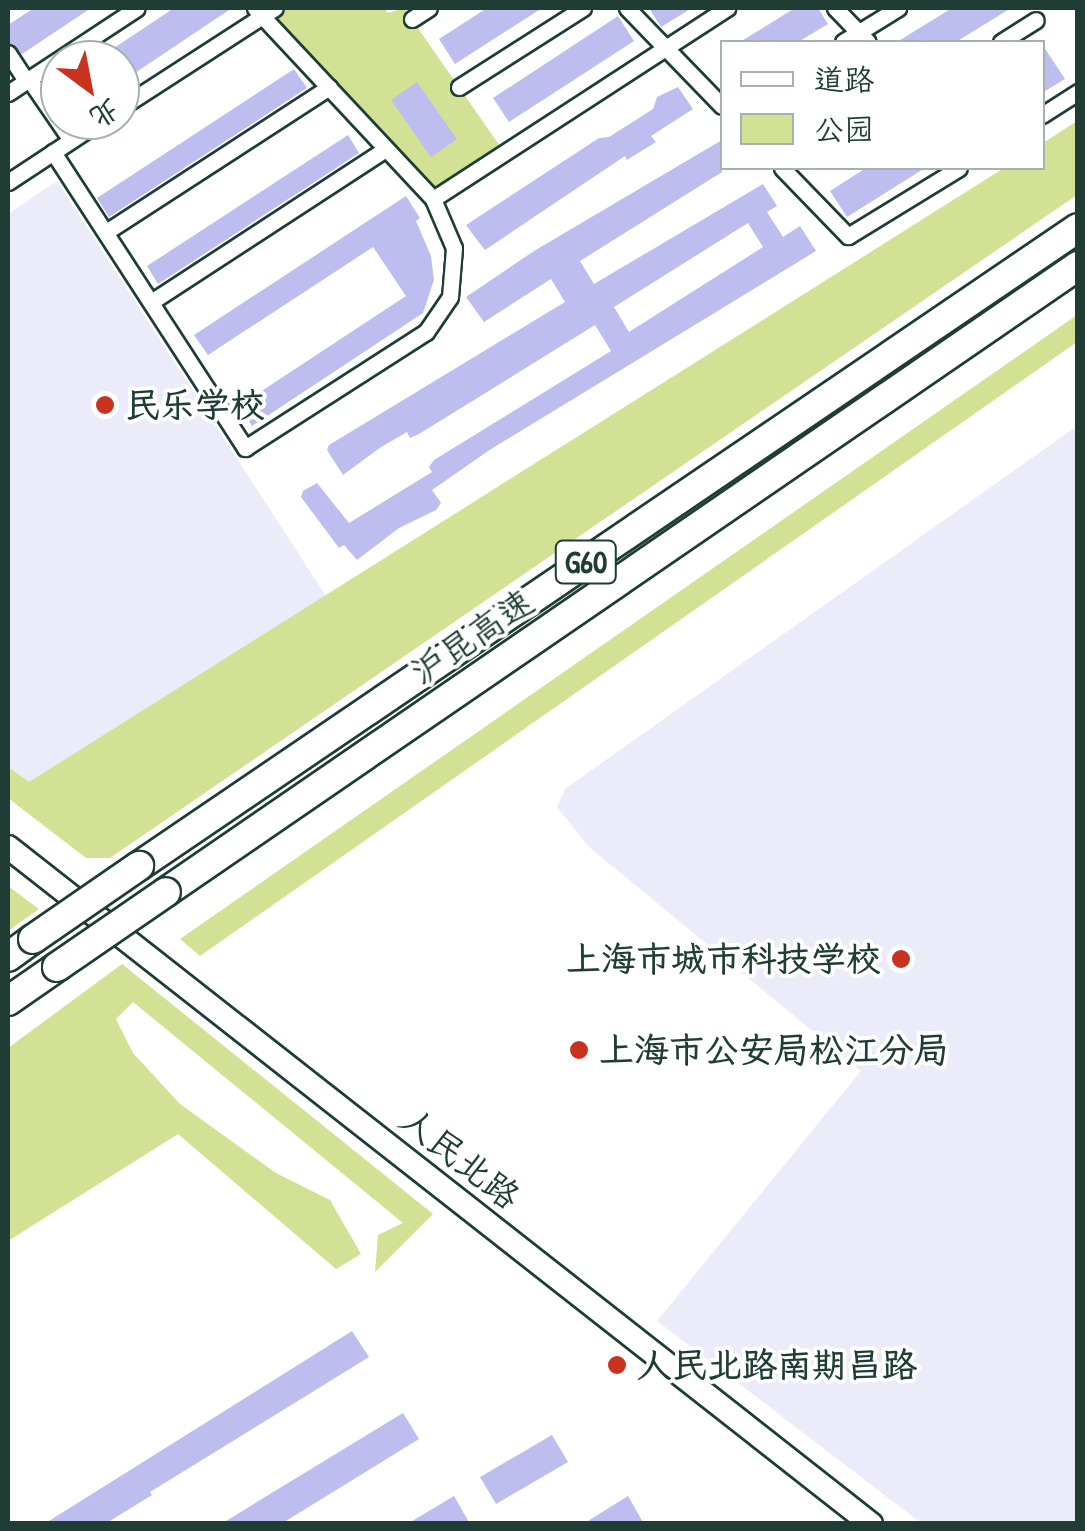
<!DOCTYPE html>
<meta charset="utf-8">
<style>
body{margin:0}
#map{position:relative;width:1085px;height:1531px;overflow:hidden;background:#fff;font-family:"Patrick Hand","LXGW WenKai TC",sans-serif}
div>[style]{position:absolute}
.built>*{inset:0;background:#ebebfa}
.green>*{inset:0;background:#d3e194}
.building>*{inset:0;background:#bdbdef}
.roads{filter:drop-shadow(2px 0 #1f3d34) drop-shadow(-2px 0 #1f3d34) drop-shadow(0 2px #1f3d34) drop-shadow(0 -2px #1f3d34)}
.minor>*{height:15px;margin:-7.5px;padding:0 7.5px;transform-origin:7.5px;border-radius:7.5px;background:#fff}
.secondary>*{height:22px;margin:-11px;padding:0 11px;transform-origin:11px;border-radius:11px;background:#fff}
.motorway>*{height:28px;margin:-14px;padding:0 14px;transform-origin:14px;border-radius:14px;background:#fff}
.bridges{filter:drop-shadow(2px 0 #1f3d34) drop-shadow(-2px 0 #1f3d34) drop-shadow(0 2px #1f3d34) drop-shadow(0 -2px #1f3d34)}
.motorway-bridge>*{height:28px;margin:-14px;padding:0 14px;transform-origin:14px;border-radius:14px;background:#fff}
.dots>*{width:28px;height:28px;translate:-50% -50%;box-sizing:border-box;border:5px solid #fff;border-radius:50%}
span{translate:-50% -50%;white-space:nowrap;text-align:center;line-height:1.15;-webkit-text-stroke:8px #fff;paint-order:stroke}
.shield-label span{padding:2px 8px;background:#fff;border:2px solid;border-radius:8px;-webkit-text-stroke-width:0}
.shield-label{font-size:32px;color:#1f3d34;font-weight:700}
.poi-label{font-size:35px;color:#1f3d34;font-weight:700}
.left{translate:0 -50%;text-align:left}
.right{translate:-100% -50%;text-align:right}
.street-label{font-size:35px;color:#1f3d34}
.frame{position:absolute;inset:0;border:10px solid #1f3d34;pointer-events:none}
.legend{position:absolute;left:720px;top:40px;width:325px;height:130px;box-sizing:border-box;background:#fff;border:2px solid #a5b1ae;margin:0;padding:12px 18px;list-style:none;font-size:30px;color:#1f3d34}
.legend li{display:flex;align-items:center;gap:20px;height:50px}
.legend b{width:50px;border:2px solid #a5b1ae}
.north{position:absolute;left:40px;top:40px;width:100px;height:100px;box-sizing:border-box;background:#fff;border:2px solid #a5b1ae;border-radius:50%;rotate:148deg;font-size:28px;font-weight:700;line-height:40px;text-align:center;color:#1f3d34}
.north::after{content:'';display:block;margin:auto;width:35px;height:45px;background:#c8321e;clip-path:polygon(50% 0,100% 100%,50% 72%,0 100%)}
</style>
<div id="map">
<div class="built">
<i style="clip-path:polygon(57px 181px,326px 596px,28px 783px,8px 767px,8px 214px)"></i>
<i style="clip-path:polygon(1077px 426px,1077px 1523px,921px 1523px,657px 1321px,861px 1071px,589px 847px,557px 807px,565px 789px)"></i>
</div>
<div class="green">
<i style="clip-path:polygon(275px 8px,384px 8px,388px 13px,404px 8px,504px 152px,433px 199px,262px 16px)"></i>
<i style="clip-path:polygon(1077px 121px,1077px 195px,110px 858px,86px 858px,8px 798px,8px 767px,29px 782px,1004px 168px,1042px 168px,1043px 143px)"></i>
<i style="clip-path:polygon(1077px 315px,1077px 342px,200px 956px,180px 939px)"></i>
<i style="clip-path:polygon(8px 886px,39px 909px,8px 931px)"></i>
<i style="clip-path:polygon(122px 964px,433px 1214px,375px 1272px,378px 1235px,403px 1223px,133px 1002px,116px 1019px,133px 1053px,180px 1104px,276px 1173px,330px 1200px,361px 1254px,336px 1269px,178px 1134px,8px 1241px,8px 1048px)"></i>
</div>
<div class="building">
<i style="clip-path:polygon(34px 8px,91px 8px,22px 54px,8px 42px,8px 25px)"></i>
<i style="clip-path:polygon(174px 8px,232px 8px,120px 83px,120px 60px,96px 60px)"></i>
<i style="clip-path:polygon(487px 8px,542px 8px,455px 64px,439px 39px)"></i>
<i style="clip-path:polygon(649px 8px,692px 8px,661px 27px)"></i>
<i style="clip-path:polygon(795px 8px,818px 8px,828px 24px,798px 42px,740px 42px)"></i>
<i style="clip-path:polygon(952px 8px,1011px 8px,956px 42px,897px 42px)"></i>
<i style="clip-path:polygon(618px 16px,634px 41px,509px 122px,493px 98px)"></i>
<i style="clip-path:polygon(1042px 44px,1065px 79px,1042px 93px)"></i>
<i style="clip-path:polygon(294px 69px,307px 88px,109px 217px,97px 198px)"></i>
<i style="clip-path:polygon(417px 82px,457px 139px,431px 157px,391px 100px)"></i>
<i style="clip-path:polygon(678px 87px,693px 109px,651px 136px,656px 142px,627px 160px,625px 156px,485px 250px,474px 236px,466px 225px,599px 138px,609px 137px,653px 109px,657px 97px)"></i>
<i style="clip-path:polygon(348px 135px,359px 153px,158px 284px,147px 266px)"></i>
<i style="clip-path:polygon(evenodd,722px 140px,722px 172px,580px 261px,594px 284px,763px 184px,777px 206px,767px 212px,783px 237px,800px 226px,816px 251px,491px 449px,432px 490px,441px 503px,436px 510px,399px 528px,357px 560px,344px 545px,339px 548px,301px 497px,303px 491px,317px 483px,349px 523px,432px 472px,429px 467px,434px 460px,611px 351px,595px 325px,419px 434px,410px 438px,407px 432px,381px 447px,343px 475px,327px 450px,329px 445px,565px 302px,551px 279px,484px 322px,466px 297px,534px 251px,722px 140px,748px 223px,763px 247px,629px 332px,614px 307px,748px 223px)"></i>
<i style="clip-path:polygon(866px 168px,925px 168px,847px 217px,830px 191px)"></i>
<i style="clip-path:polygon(406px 196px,420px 218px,416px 221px,431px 256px,434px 280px,423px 313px,252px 426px,239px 406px,406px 296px,373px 247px,208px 355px,194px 335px)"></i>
<i style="clip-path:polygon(352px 1331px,369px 1357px,150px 1492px,152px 1495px,105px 1524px,44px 1524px)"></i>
<i style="clip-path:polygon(403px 1413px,419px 1439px,281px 1524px,221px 1524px)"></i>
<i style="clip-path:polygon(552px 1435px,568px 1462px,496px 1504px,480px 1477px)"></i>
<i style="clip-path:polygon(454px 1496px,470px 1524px,407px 1524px)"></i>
<i style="clip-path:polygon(628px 1496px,644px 1524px,583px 1524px)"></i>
</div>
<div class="roads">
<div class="minor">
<i style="left:255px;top:8px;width:11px;rotate:49deg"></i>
<i style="left:262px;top:16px;width:15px;rotate:-32deg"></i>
<i style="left:627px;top:8px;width:136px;rotate:45.9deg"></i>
<i style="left:835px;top:8px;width:47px;rotate:45.9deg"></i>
<i style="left:412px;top:19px;width:20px;rotate:-33deg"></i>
<i style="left:843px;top:42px;width:65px;rotate:-31.7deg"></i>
<i style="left:1001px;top:42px;width:41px;rotate:-32.2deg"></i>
<i style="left:8px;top:53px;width:33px;rotate:57deg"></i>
<i style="left:29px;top:79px;width:74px;rotate:55.5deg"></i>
<i style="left:459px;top:87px;width:147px;rotate:-32.5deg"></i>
<i style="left:8px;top:93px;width:154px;rotate:-33.4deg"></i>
<i style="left:120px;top:108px;width:169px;rotate:-32.9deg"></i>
<i style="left:262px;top:16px;width:250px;rotate:46.9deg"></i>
<i style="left:433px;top:199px;width:351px;rotate:-33deg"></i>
<i style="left:1042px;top:115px;width:43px;rotate:-32.6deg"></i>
<i style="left:53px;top:152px;width:353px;rotate:57deg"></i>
<i style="left:245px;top:448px;width:215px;rotate:-32.7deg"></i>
<i style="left:426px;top:332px;width:42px;rotate:-55.6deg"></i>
<i style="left:450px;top:297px;width:49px;rotate:-85.3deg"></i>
<i style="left:454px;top:248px;width:53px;rotate:-113.2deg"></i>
<i style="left:782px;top:168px;width:95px;rotate:45.9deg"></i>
<i style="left:848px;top:236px;width:130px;rotate:-31.5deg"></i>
<i style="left:8px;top:182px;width:113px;rotate:-33.4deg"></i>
<i style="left:106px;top:232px;width:266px;rotate:-33deg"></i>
<i style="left:151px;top:302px;width:280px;rotate:-33.1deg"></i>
</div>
<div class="secondary">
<i style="left:8px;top:847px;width:1097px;rotate:38.11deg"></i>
</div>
<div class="motorway">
<i style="left:139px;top:866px;width:1135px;rotate:-34.19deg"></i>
<i style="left:166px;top:892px;width:1106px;rotate:-34.47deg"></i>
<i style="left:8px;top:957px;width:31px;rotate:-36deg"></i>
<i style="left:8px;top:1001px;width:60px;rotate:-34.8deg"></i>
</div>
</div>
<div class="bridges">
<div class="motorway-bridge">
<i style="left:33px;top:939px;width:129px;rotate:-34.6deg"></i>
<i style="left:57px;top:967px;width:132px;rotate:-34.5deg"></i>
</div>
</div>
<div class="dots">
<i style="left:105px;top:405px;background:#c8321e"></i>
<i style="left:901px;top:959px;background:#c8321e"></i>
<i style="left:579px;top:1050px;background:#c8321e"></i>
<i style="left:617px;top:1365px;background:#c8321e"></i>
</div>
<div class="shield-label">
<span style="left:586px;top:562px">G60</span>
</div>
<div class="poi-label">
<span class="left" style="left:125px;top:405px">民乐学校</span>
<span class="right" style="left:881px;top:959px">上海市城市科技学校</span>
<span class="left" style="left:599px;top:1050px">上海市公安局松江分局</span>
<span class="left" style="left:637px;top:1365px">人民北路南期昌路</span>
</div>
<div class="street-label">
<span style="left:472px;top:637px;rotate:-34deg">沪昆高速</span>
<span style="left:460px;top:1158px;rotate:38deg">人民北路</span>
</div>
<div class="frame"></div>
<ul class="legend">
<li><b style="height:12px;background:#fff"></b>道路</li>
<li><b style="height:28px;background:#d3e194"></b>公园</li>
</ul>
<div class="north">北</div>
</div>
